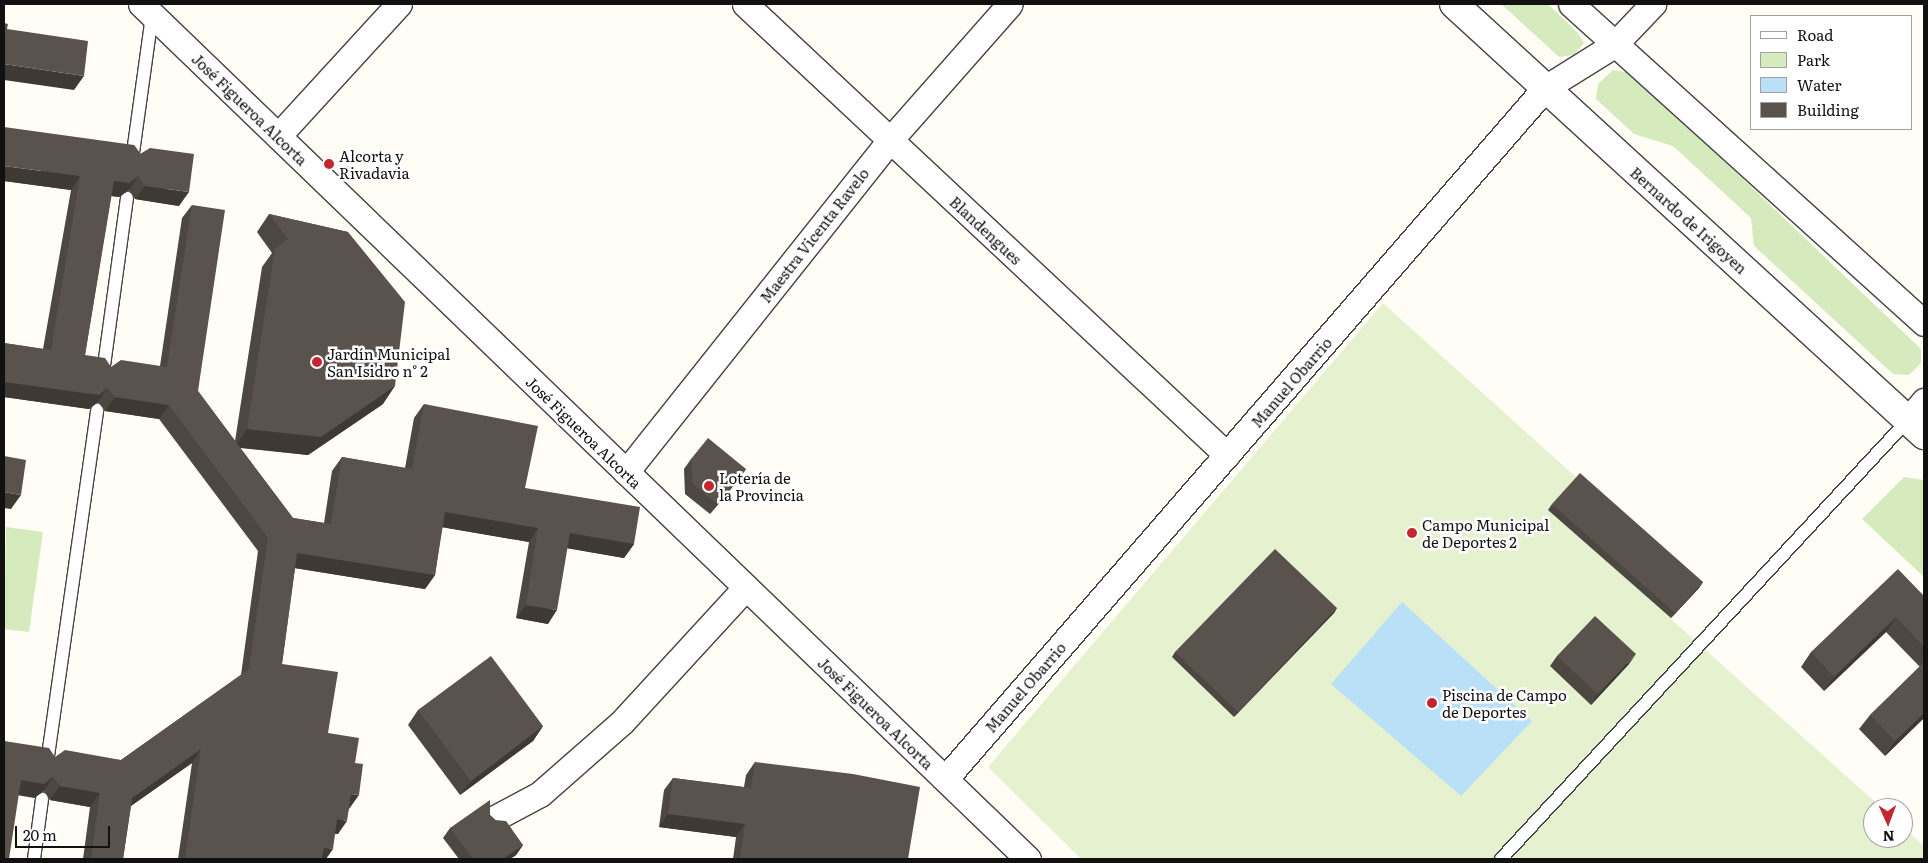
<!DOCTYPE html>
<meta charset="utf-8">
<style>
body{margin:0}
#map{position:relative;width:1928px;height:863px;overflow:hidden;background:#fffdf5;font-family:Literata,serif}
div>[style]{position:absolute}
.green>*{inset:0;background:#d5ebbd}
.pitch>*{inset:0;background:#e6f2cf}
.water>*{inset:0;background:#b9e0f7}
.roads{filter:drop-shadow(1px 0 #444) drop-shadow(-1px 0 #444) drop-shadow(0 1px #444) drop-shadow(0 -1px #444)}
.service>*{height:12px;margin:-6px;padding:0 6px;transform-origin:6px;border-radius:6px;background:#fff}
.minor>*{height:25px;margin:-12.5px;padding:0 12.5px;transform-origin:12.5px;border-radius:12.5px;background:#fff}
.tertiary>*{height:28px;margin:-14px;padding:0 14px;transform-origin:14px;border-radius:14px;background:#fff}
.wall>*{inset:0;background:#4d4742}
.shaded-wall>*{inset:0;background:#3f3936}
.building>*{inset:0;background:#5a524d}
.dots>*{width:14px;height:14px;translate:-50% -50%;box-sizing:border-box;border:2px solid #fff;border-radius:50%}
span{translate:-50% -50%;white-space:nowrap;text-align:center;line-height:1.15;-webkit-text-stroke:5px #fff;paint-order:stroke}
.street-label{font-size:15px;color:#111}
.poi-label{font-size:15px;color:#111}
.left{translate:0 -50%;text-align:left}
.frame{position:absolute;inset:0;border:5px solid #111;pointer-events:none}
.legend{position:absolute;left:1750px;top:15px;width:162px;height:115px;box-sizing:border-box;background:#fff;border:1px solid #a0a0a0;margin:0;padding:6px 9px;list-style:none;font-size:15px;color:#111}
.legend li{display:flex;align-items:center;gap:10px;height:25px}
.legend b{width:25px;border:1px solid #a0a0a0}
.north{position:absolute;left:1863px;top:798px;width:50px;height:50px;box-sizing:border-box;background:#fff;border:1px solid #a0a0a0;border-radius:50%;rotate:178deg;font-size:14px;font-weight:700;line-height:20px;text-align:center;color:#111}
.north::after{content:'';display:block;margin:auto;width:18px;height:22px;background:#c4262e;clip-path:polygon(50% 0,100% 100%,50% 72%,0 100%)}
.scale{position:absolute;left:15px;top:826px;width:95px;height:22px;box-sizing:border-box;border:2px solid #111;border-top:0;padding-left:6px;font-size:15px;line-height:18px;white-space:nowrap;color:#111;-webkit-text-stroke:4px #fff;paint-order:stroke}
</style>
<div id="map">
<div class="green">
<i style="clip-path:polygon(1501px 4px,1548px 4px,1577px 32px,1584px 43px,1574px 55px,1559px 57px)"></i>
<i style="clip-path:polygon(1613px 70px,1632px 73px,1921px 349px,1921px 363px,1909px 375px,1893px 374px,1754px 246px,1751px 218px,1673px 146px,1634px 134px,1596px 99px,1598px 84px)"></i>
<i style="clip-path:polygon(1904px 477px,1924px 480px,1924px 577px,1862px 519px)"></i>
<i style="clip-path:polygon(6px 527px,43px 532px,29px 632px,4px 629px)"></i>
</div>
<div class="pitch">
<i style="clip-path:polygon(1383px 303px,1699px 588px,1671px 619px,1882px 808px,1873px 808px,1873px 838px,1903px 838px,1903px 827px,1924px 846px,1924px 859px,1081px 859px,988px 767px)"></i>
</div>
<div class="water">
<i style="clip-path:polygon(1402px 602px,1532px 721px,1461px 796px,1331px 684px)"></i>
</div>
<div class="roads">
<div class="service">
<i style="left:132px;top:160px;width:146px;rotate:-82.1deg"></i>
<i style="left:103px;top:373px;width:177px;rotate:-82.2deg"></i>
<i style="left:47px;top:763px;width:357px;rotate:-81.9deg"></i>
<i style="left:34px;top:859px;width:61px;rotate:-82.4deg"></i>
<i style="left:1501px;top:859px;width:599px;rotate:-47.17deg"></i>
</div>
<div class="minor">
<i style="left:141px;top:4px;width:1232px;rotate:43.95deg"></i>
<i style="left:745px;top:4px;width:660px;rotate:43.1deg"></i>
<i style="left:1571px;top:4px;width:476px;rotate:42.1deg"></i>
<i style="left:278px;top:136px;width:179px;rotate:-47.5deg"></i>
<i style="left:1908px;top:420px;width:25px;rotate:-50deg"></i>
<i style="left:626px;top:472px;width:424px;rotate:-51.5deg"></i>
<i style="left:890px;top:140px;width:181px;rotate:-48.6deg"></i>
<i style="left:945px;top:779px;width:915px;rotate:-49.03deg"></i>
<i style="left:1545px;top:88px;width:81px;rotate:-31.9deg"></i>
<i style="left:1614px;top:45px;width:57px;rotate:-46.4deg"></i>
<i style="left:495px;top:818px;width:51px;rotate:-28.1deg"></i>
<i style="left:540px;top:794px;width:109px;rotate:-41.3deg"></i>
<i style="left:622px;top:722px;width:183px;rotate:-47.4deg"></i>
</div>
<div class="tertiary">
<i style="left:1454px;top:4px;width:638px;rotate:42.52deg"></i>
</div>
</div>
<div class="wall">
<i style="clip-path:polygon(134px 145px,179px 206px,135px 199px,129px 190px,119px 197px,111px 196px,85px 355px,111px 367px,160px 366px,182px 218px,192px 205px,198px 391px,235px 441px,262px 267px,272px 253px,257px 232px,269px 214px,348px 232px,383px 404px,308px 455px,240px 448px,293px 518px,324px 523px,332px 471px,342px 457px,405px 468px,414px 418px,424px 404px,525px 488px,634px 544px,624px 558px,567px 548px,548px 624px,516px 618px,529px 542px,442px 527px,435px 575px,425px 589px,295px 568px,282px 664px,328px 733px,349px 809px,338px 834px,335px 834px,326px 859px,178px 859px,192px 763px,131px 806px,123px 859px,83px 859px,90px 807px,50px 800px,44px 791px,34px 798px,4px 741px,55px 757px,121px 760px,241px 675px,258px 551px,159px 419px,105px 411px,98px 402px,89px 409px,4px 397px,4px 343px,43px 349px,71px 190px,4px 181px)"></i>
<i style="clip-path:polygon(691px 459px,746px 469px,739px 479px,710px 514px,685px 494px,684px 469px)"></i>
<i style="clip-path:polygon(1552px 504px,1703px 582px,1699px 588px,1671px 618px,1548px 510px)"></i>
<i style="clip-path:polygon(1924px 596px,1924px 718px,1885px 756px,1859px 729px,1870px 715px,1920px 667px,1886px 632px,1824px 691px,1801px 667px,1811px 652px)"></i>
<i style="clip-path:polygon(1337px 608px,1334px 613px,1234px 717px,1172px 657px,1175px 652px)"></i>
<i style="clip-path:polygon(1557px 656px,1629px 664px,1591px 705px,1550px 666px)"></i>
<i style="clip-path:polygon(418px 710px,543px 726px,533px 741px,460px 795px,408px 725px)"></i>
<i style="clip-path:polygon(755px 762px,908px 859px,733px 859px,736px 837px,659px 827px,664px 790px,673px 778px,744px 787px,746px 775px)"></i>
<i style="clip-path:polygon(490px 815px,523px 845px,516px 855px,510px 859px,459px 859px,443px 838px,450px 828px)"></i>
</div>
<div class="shaded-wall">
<i style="clip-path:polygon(4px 64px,84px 76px,74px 90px,4px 80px)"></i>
<i style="clip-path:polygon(4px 166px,80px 176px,71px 190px,4px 181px)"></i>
<i style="clip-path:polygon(138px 176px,129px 190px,119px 197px,104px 195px,114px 181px)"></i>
<i style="clip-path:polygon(145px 186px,189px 192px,179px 206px,135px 199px)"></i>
<i style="clip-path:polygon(4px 382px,107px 388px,98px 402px,89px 409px,4px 397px)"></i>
<i style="clip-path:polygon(395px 386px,383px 404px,308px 455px,235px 447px,247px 429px)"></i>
<i style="clip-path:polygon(115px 397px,169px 405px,159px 419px,105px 411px)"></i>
<i style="clip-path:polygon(746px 469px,739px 479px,710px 514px,717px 504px)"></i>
<i style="clip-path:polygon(4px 492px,21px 495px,11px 509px,4px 508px)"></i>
<i style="clip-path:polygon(445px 512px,538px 528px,529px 542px,435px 526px)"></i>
<i style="clip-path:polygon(570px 533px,634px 544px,624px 558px,560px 547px)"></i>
<i style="clip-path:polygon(297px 553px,435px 575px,425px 589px,288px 567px)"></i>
<i style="clip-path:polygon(1703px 582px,1699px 588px,1671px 618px,1675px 613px)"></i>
<i style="clip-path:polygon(526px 605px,557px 610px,548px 624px,516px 618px)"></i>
<i style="clip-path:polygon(1337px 608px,1334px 613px,1234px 717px,1238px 712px)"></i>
<i style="clip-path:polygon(1896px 617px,1886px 632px,1824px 691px,1834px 677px)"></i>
<i style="clip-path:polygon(1636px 654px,1629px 664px,1591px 705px,1598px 694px)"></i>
<i style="clip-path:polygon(1924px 713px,1924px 718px,1885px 756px,1895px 741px)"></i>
<i style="clip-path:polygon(543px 726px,533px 741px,460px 795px,471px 781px)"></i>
<i style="clip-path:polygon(201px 749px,192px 763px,122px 812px,132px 798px)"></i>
<i style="clip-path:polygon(53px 777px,44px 791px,34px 798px,11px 794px,21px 780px)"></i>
<i style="clip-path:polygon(60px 786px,100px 793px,90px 807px,50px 800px)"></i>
<i style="clip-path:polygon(351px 794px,359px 795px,349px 809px,341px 807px)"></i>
<i style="clip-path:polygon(668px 814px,745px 824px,736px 837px,659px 827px)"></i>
<i style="clip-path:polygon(337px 819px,347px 821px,338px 834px,328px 833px)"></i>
<i style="clip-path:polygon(523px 845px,516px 855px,510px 859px,503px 859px)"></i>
<i style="clip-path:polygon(324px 848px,333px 849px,326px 859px,316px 859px)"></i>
</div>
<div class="building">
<i style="clip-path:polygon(4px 23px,8px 24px,7px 29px,88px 41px,84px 76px,4px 64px)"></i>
<i style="clip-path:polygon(4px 127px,134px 145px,140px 154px,150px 148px,194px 154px,189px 192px,145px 186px,138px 176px,129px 183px,114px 181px,85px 355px,105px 358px,111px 367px,121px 360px,167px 367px,192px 205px,225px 210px,198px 391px,293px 518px,331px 524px,342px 457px,412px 469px,424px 404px,538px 426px,525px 488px,640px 507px,634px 544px,570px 533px,557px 610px,526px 605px,538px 528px,445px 512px,435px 575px,297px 553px,282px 664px,338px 672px,328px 733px,359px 738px,355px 763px,363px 764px,359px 795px,351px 794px,347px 821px,337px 819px,333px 849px,324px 848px,322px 859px,185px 859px,201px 749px,132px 798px,123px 859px,91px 859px,100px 793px,60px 786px,53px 777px,44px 784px,21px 780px,9px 859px,4px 859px,4px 741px,49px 748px,55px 757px,65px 750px,121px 760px,249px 669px,268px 538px,169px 405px,115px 397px,107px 388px,99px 395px,4px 382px,4px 343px,51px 350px,80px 176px,4px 166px)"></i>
<i style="clip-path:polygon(269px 214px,348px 232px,405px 302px,395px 386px,321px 437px,247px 429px,275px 249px,288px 239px)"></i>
<i style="clip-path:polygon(708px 438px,746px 469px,717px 504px,693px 484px,691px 459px)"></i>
<i style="clip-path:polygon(4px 456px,26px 460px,21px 495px,4px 492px)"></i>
<i style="clip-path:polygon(1580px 473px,1703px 582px,1675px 613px,1552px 504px)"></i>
<i style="clip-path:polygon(1275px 549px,1337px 608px,1238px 712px,1175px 652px)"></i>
<i style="clip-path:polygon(1898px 569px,1924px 596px,1924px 647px,1896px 617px,1834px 677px,1811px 652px)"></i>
<i style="clip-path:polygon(1595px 616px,1636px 654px,1598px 694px,1557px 656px)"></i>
<i style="clip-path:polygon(491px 656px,543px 726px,471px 781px,418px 710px)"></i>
<i style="clip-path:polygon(1924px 662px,1924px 713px,1895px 741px,1870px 715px)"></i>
<i style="clip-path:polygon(755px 762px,853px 774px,920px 787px,908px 859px,740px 859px,745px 824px,668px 814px,673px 778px,751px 788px)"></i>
<i style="clip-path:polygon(490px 800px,490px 815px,495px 820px,506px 821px,523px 845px,503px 859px,473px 859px,450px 828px)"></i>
</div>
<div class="dots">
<i style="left:329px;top:164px;background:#c4262e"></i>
<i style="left:317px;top:362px;background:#c4262e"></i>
<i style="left:709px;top:486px;background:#c4262e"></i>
<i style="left:1412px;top:533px;background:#c4262e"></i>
<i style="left:1432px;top:703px;background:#c4262e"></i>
</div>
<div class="street-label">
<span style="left:250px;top:109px;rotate:44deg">José Figueroa Alcorta</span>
<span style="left:1689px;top:220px;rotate:42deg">Bernardo de Irigoyen</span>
<span style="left:986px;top:230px;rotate:43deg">Blandengues</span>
<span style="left:814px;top:235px;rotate:-52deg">Maestra Vicenta Ravelo</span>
<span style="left:1291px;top:382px;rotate:-49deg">Manuel Obarrio</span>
<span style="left:584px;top:432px;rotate:44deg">José Figueroa Alcorta</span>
<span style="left:1025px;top:687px;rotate:-49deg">Manuel Obarrio</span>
<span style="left:876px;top:713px;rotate:44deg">José Figueroa Alcorta</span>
</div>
<div class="poi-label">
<span class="left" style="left:339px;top:164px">Alcorta y<br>Rivadavia</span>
<span class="left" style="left:327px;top:362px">Jardín Municipal<br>San Isidro n° 2</span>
<span class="left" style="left:719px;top:486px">Lotería de<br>la Provincia</span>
<span class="left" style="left:1422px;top:533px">Campo Municipal<br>de Deportes 2</span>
<span class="left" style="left:1442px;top:703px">Piscina de Campo<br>de Deportes</span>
</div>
<div class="frame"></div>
<ul class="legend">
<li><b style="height:6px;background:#fff"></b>Road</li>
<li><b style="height:14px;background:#d5ebbd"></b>Park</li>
<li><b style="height:14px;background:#b9e0f7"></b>Water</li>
<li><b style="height:14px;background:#5a524d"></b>Building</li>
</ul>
<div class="north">N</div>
<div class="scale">20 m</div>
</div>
